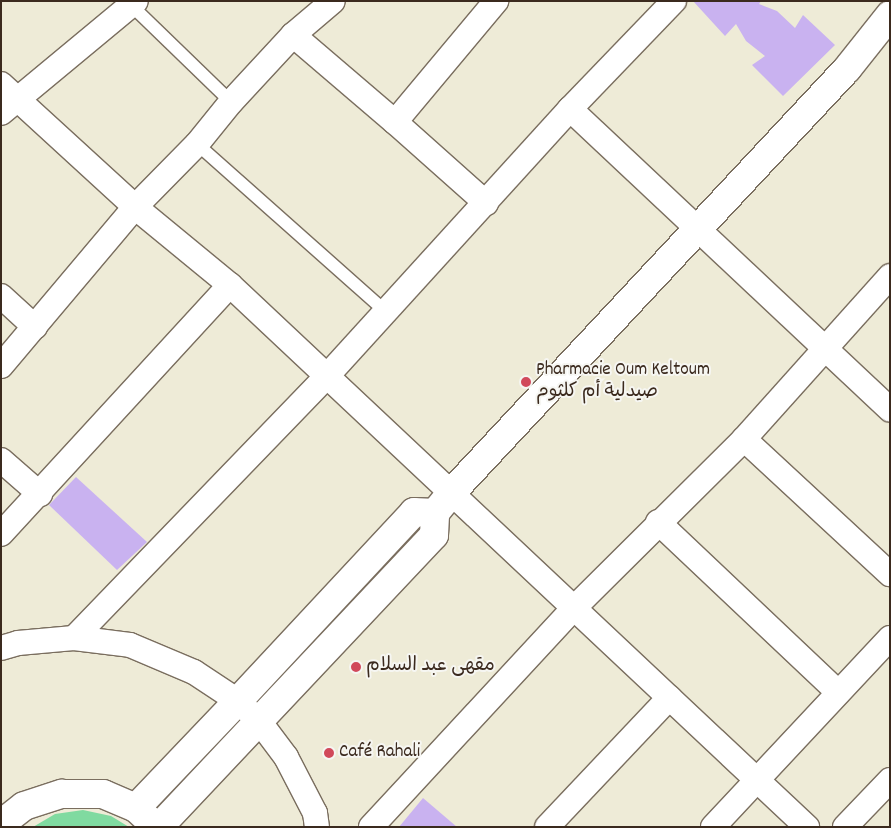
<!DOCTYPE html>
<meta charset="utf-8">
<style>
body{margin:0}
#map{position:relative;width:891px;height:828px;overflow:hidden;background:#eeebd7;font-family:Dekko,"Playpen Sans Arabic",sans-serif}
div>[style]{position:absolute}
.green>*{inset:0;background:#80daa0}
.building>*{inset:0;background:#c9b2f0}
.roads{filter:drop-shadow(1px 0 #7a6e5f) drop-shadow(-1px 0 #7a6e5f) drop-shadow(0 1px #7a6e5f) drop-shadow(0 -1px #7a6e5f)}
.service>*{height:12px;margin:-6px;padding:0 6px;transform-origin:6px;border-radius:6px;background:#fff}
.minor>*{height:24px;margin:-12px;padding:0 12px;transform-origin:12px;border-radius:12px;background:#fff}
.tertiary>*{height:28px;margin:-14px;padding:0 14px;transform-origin:14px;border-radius:14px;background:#fff}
.dots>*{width:14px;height:14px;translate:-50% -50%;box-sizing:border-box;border:2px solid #f6f6f2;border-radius:50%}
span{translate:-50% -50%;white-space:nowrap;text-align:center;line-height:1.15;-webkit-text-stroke:4px #f6f6f2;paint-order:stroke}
.poi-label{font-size:19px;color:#3b2a1e}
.left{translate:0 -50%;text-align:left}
.frame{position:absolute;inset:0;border:2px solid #3b2a1e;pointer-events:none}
</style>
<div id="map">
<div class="green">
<i style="clip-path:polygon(83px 810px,111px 816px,129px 827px,33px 827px,55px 814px)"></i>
</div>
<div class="building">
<i style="clip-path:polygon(693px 1px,761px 1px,759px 4px,777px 11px,795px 28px,803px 15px,835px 45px,783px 96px,752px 65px,765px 56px,746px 41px,736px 24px,725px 36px)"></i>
<i style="clip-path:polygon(76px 477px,147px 542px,117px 570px,49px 505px)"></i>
<i style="clip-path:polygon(423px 798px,457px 827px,399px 827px)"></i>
</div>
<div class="roads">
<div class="service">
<i style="left:131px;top:5px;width:139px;rotate:44.1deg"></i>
<i style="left:197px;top:144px;width:253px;rotate:41.6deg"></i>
</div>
<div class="minor">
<i style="left:293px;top:35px;width:134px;rotate:40.5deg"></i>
<i style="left:395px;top:122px;width:122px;rotate:41.7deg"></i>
<i style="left:1px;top:84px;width:182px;rotate:42.5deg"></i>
<i style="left:135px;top:207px;width:123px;rotate:39.4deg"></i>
<i style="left:230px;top:285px;width:792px;rotate:43.21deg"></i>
<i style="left:570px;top:109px;width:439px;rotate:43.2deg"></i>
<i style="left:1px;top:113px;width:175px;rotate:-39.7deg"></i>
<i style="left:395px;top:122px;width:158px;rotate:-50.1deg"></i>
<i style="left:1px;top:296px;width:46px;rotate:42.4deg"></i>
<i style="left:1px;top:366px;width:208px;rotate:-49.9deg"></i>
<i style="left:135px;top:207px;width:88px;rotate:-45.5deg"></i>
<i style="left:197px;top:144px;width:54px;rotate:-51deg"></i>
<i style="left:231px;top:102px;width:91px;rotate:-47.2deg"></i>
<i style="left:293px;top:35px;width:52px;rotate:-40.4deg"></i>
<i style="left:744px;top:439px;width:199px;rotate:42.8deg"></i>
<i style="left:1px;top:460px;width:52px;rotate:41.1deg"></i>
<i style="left:658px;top:522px;width:248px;rotate:43.4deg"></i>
<i style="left:1px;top:534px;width:338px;rotate:-47.4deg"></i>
<i style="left:74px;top:638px;width:364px;rotate:-46deg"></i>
<i style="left:327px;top:376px;width:361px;rotate:-47.7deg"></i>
<i style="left:570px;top:109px;width:150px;rotate:-46.1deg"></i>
<i style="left:1px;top:648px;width:18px;rotate:-16deg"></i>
<i style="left:18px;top:643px;width:56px;rotate:-5.1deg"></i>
<i style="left:74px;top:638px;width:56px;rotate:7.1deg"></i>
<i style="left:130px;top:645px;width:69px;rotate:22.9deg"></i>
<i style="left:194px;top:672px;width:53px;rotate:33.4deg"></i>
<i style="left:238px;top:701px;width:29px;rotate:44deg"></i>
<i style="left:259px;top:721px;width:45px;rotate:53.1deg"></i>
<i style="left:286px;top:757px;width:63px;rotate:62.6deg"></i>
<i style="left:315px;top:813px;width:14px;rotate:82deg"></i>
<i style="left:371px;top:827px;width:297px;rotate:-47.2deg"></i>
<i style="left:573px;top:609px;width:241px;rotate:-44.8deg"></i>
<i style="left:744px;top:439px;width:219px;rotate:-48.1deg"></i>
<i style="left:547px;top:827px;width:178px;rotate:-46.6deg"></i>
<i style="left:713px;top:827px;width:259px;rotate:-46.9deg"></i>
<i style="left:845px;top:827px;width:65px;rotate:-46.2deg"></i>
</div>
<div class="tertiary">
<i style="left:136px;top:808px;width:148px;rotate:-46.4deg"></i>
<i style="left:238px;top:701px;width:258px;rotate:-47deg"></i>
<i style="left:414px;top:512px;width:21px;rotate:3deg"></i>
<i style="left:1px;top:824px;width:29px;rotate:-38deg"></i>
<i style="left:24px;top:806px;width:40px;rotate:-18deg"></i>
<i style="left:62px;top:794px;width:41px"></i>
<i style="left:103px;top:794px;width:36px;rotate:23deg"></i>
<i style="left:136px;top:808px;width:18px;rotate:43deg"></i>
<i style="left:159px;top:827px;width:401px;rotate:-46.7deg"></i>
<i style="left:434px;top:535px;width:22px;rotate:-87deg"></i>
<i style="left:435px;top:513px;width:27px;rotate:-51deg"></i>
<i style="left:452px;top:492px;width:579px;rotate:-46.96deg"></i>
<i style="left:847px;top:69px;width:69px;rotate:-51.5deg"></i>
</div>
</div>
<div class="dots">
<i style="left:526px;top:382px;background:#d1495b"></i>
<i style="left:356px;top:667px;background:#d1495b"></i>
<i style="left:329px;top:753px;background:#d1495b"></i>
</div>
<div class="poi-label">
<span class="left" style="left:536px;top:382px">Pharmacie Oum Keltoum<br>صيدلية أم كلثوم</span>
<span class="left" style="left:366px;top:667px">مقهى عبد السلام</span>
<span class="left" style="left:339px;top:753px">Café Rahali</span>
</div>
<div class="frame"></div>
</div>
